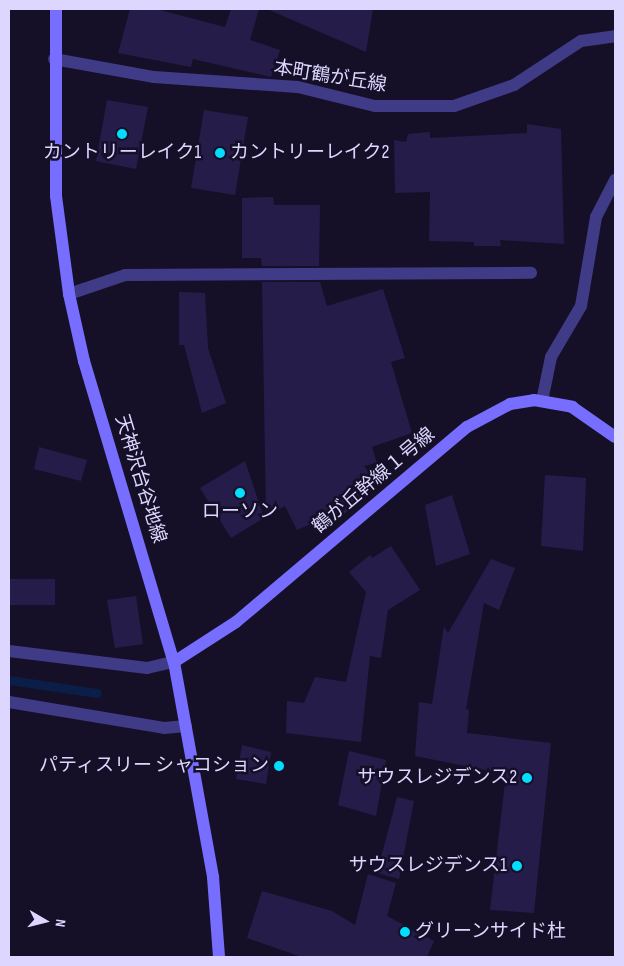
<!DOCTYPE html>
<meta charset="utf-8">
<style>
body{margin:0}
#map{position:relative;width:624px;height:966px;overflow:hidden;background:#151028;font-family:"Sofia Sans Condensed","Noto Sans JP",sans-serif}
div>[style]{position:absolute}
.stream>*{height:9px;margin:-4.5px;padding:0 4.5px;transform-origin:4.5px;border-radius:4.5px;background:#0a1e47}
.building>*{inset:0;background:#261c49}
.lane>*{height:12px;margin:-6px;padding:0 6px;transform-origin:6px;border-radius:6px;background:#403b87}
.street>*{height:12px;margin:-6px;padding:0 6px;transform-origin:6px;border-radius:6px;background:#403b87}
.secondary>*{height:12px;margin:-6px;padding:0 6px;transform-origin:6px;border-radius:6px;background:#776eff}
.dots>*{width:14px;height:14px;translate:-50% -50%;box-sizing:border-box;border:2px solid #151028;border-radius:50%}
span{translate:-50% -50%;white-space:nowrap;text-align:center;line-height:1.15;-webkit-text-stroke:5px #151028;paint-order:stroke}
.street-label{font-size:19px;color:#ddd7ff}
.poi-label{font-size:19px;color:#ddd7ff}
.left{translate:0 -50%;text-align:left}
.right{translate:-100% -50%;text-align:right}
.frame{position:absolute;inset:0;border:10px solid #ddd7ff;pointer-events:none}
.north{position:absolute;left:20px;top:896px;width:50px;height:50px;-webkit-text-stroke:4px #151028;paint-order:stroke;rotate:98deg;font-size:14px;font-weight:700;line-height:20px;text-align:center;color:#ddd7ff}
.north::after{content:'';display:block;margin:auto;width:18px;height:22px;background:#ddd7ff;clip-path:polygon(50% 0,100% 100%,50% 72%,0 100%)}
</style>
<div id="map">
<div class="stream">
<i style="left:9px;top:680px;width:89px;rotate:8.4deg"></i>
</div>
<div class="building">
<i style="clip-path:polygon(130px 9px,156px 9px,225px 27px,231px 9px,259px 9px,250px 40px,280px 50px,271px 77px,193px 59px,191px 67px,118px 53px)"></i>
<i style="clip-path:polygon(267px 9px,373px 9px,366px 52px)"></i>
<i style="clip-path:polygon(107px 100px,148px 107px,136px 169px,96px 161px)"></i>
<i style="clip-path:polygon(204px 110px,248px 117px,235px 195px,191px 188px)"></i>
<i style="clip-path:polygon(527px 124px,561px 129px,564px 244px,500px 240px,501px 246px,474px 246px,474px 242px,429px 241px,430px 192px,395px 193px,394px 140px,406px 142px,408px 134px,430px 132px,430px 138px,527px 133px)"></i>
<i style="clip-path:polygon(273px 197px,274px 205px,320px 205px,319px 266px,262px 266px,261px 258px,242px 258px,242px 198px)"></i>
<i style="clip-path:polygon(262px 282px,320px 282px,327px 306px,383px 289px,405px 358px,391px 362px,412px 433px,372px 447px,377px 463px,364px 466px,378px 483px,340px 518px,335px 513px,297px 530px,285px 506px,266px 517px)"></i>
<i style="clip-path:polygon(179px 292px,205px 293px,208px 348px,226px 403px,202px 413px,184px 345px,179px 345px)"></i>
<i style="clip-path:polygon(39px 447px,87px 460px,81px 481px,34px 469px)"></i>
<i style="clip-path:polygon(245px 461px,264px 518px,231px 538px,200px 488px)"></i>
<i style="clip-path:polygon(545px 475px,586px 478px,583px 551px,541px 546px)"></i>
<i style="clip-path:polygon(452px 495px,470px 554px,436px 566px,425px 505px)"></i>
<i style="clip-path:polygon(391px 546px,420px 590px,388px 610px,381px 658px,370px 656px,361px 742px,286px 733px,287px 701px,304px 703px,315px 677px,346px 682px,366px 592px,349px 572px,370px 555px,372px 558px)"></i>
<i style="clip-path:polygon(491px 559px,515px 568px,499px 610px,484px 603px,466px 709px,469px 710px,467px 733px,551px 743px,534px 913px,490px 910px,506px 774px,415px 756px,419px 702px,432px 704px,444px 626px,448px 633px)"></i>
<i style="clip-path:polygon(9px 579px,55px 579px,55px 605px,9px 605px)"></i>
<i style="clip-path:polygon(136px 596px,143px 644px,115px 648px,107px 600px)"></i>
<i style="clip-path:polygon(242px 745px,271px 752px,266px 784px,236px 779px)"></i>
<i style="clip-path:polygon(349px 751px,386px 760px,376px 816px,338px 805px)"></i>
<i style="clip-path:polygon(397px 797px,414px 801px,399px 879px,377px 873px)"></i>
<i style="clip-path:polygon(368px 874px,396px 883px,387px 916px,434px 941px,427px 957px,302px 957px,247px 938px,262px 891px,332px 911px,355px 925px)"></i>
</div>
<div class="lane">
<i style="left:69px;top:294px;width:59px;rotate:-18.7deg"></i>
<i style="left:125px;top:275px;width:406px;rotate:-0.3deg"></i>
</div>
<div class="street">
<i style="left:54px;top:59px;width:102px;rotate:10.2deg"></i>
<i style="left:154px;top:77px;width:144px;rotate:4deg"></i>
<i style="left:298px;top:87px;width:79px;rotate:13.9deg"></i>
<i style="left:375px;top:106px;width:79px"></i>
<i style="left:454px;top:106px;width:64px;rotate:-19.3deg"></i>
<i style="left:514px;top:85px;width:80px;rotate:-33.3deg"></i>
<i style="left:581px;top:41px;width:34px;rotate:-8deg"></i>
<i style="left:542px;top:401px;width:45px;rotate:-78.4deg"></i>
<i style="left:551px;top:357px;width:59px;rotate:-59.5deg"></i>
<i style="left:581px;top:306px;width:90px;rotate:-80.4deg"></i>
<i style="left:596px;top:217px;width:42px;rotate:-62.8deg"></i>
<i style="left:9px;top:651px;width:139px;rotate:7deg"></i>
<i style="left:147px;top:668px;width:28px;rotate:-13deg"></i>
<i style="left:9px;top:702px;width:157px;rotate:9.5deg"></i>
<i style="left:164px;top:728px;width:22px;rotate:-5deg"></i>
</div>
<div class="secondary">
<i style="left:56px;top:9px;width:187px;rotate:90deg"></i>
<i style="left:56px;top:196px;width:99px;rotate:82.4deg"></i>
<i style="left:69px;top:294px;width:69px;rotate:77.4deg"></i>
<i style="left:84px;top:361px;width:314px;rotate:73.4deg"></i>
<i style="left:174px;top:662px;width:219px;rotate:79.7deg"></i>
<i style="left:213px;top:877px;width:80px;rotate:85.7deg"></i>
<i style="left:174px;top:662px;width:74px;rotate:-32.8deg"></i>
<i style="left:236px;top:622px;width:302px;rotate:-40.2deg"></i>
<i style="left:467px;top:427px;width:49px;rotate:-28.1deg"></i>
<i style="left:510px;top:404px;width:24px;rotate:-9deg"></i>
<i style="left:534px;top:400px;width:39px;rotate:10deg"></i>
<i style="left:572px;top:407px;width:52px;rotate:34.9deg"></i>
</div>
<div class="dots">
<i style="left:122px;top:134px;background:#03ddff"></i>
<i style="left:220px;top:153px;background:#03ddff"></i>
<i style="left:240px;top:493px;background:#03ddff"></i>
<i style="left:279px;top:766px;background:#03ddff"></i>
<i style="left:527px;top:778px;background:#03ddff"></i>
<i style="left:517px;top:866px;background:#03ddff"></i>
<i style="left:405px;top:932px;background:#03ddff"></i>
</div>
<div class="street-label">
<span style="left:330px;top:77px;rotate:9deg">本町鶴が丘線</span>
<span style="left:140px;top:479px;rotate:73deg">天神沢台谷地線</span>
<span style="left:374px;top:481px;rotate:-40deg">鶴が丘幹線１号線</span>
</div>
<div class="poi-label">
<span style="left:122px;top:153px">カントリーレイク1</span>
<span class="left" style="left:230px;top:153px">カントリーレイク2</span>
<span style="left:240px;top:512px">ローソン</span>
<span class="right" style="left:269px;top:766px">パティスリー シャコション</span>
<span class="right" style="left:517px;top:778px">サウスレジデンス2</span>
<span class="right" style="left:507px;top:866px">サウスレジデンス1</span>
<span class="left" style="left:415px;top:932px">グリーンサイド杜</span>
</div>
<div class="frame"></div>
<div class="north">N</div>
</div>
